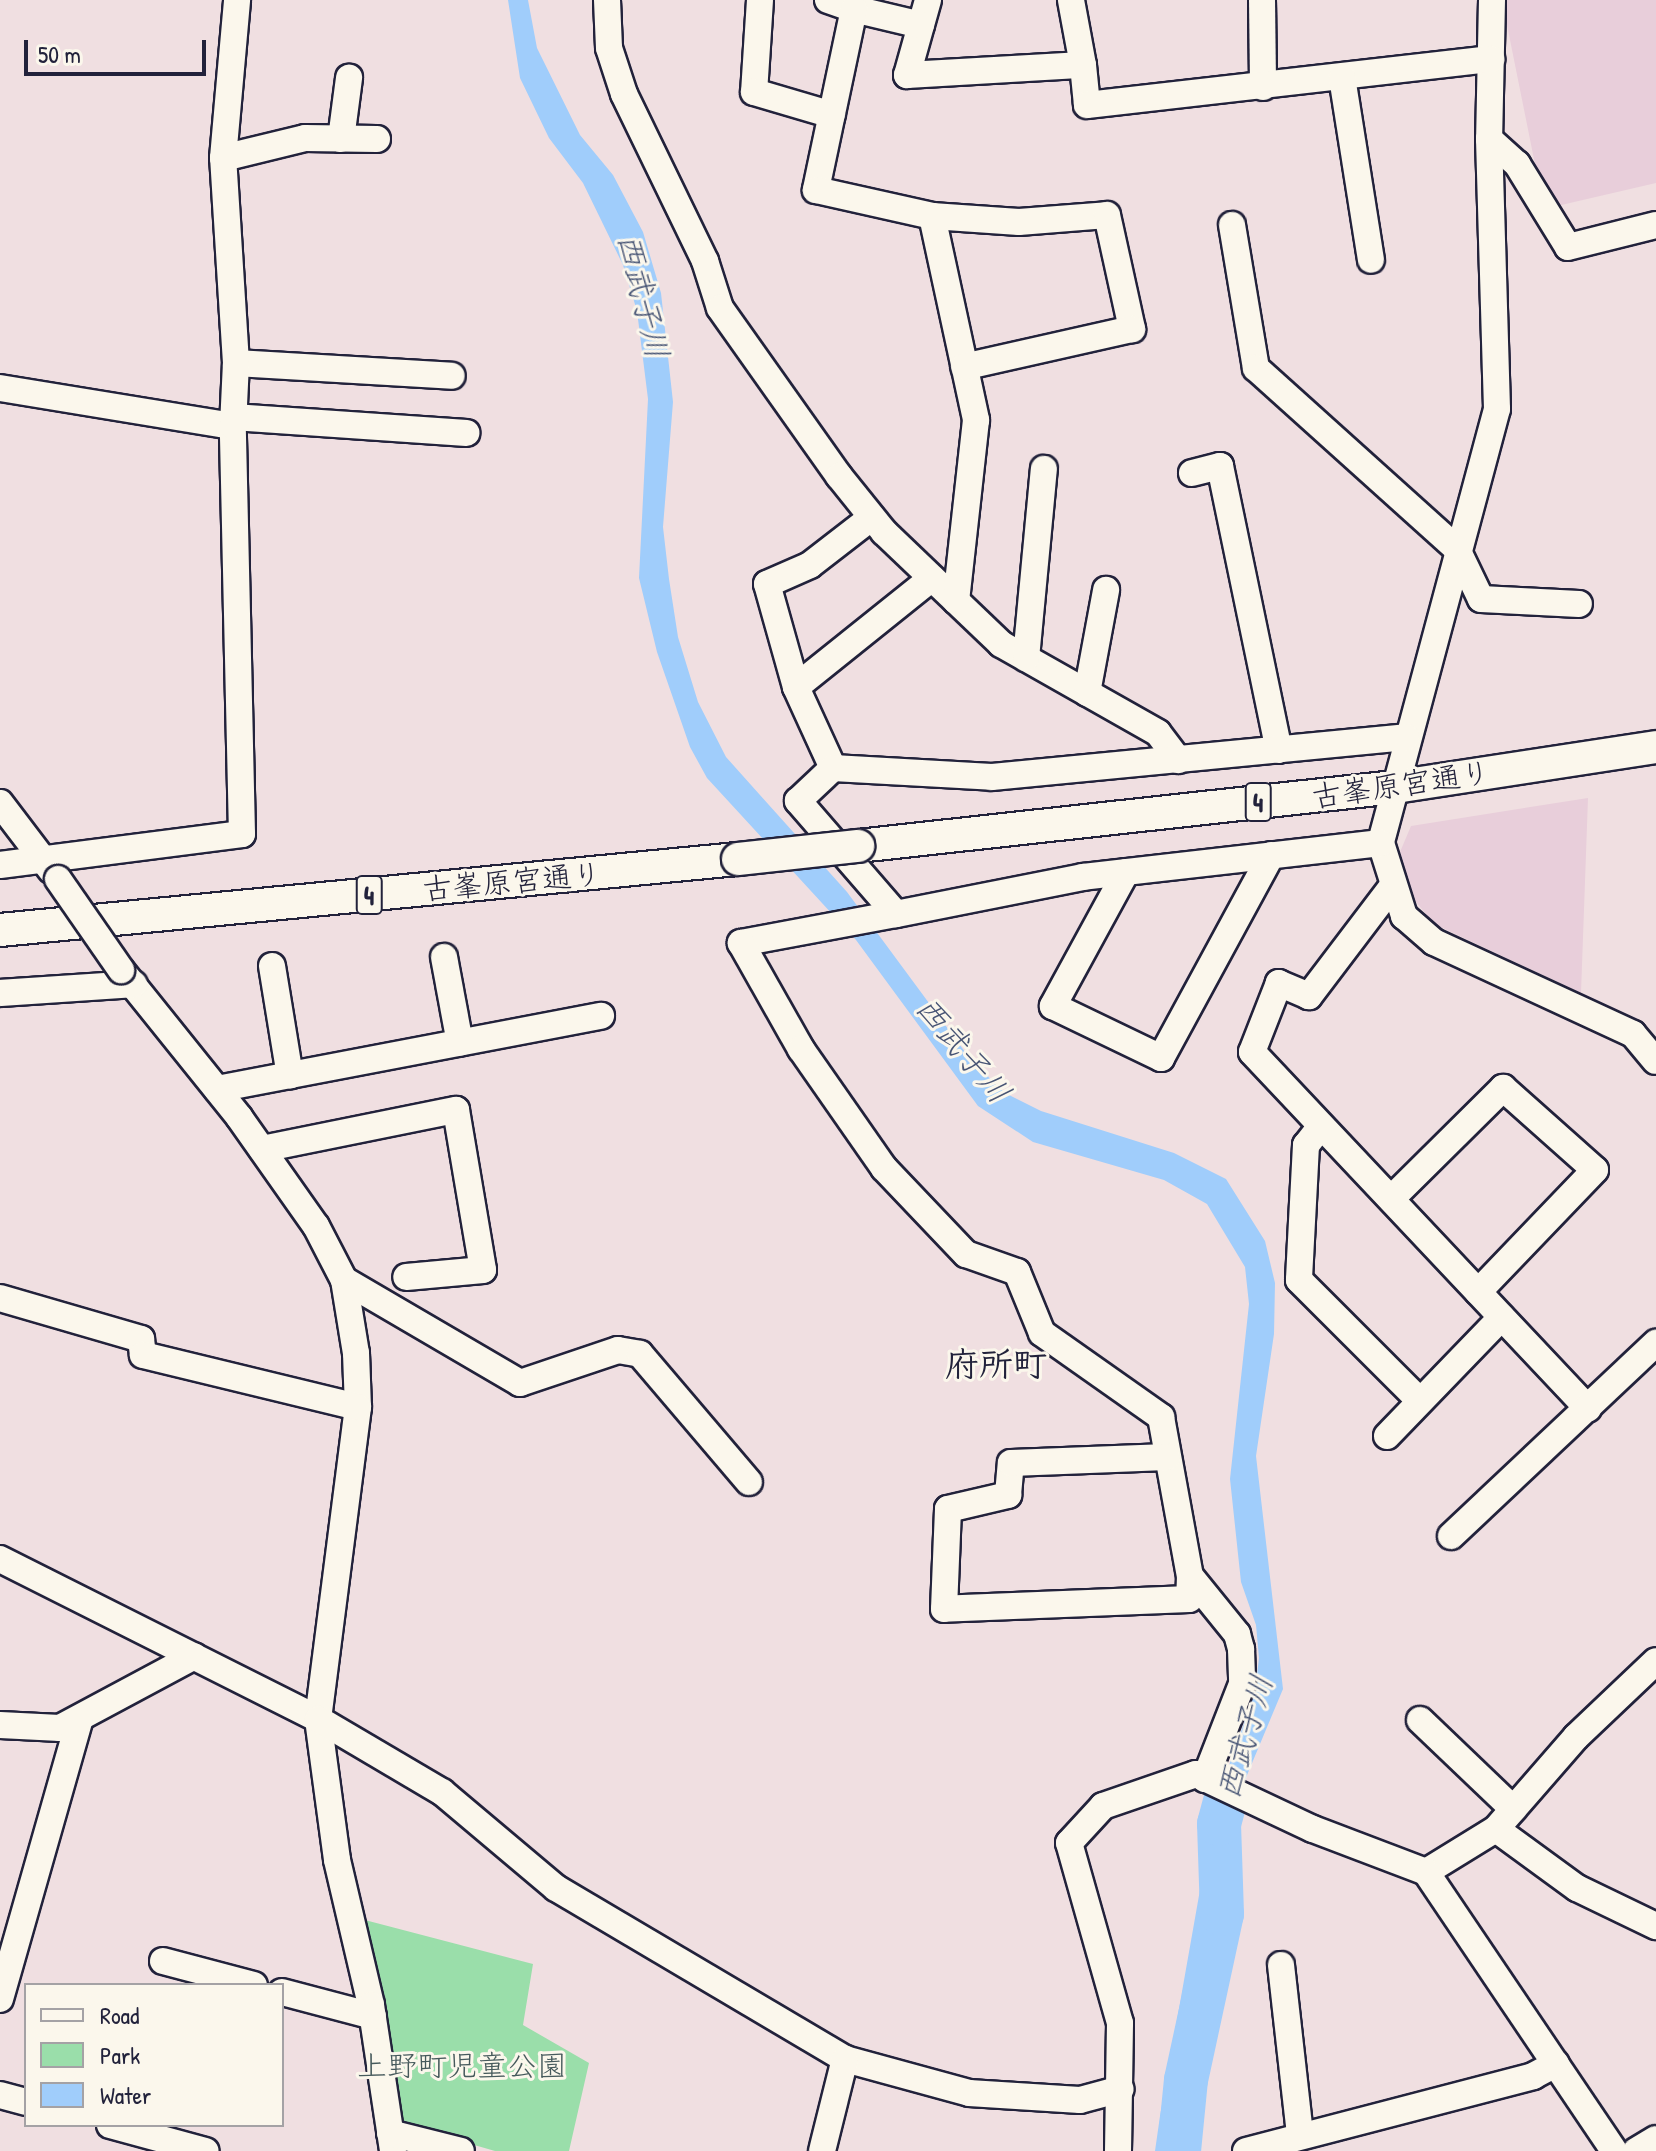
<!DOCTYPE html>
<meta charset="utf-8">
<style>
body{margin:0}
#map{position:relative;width:1656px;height:2151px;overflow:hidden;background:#f0dfe1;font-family:"Patrick Hand","Klee One",sans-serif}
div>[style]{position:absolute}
.built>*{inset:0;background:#e8ceda}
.green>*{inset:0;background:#9adeaa}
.water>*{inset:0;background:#a0cdfb}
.river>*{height:44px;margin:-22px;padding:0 22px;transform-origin:22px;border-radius:22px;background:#a0cdfb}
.roads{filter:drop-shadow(2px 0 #22223b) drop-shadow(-2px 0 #22223b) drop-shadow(0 2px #22223b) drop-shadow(0 -2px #22223b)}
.minor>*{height:26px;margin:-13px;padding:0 13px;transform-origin:13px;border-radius:13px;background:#fbf7ec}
.major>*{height:32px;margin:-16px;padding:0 16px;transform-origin:16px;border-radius:16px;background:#fbf7ec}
.bridges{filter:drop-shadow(2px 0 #22223b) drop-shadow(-2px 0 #22223b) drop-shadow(0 2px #22223b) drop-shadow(0 -2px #22223b)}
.minor-bridge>*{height:26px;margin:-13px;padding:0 13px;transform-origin:13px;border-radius:13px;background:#fbf7ec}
.major-bridge>*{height:32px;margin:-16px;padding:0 16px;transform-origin:16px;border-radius:16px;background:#fbf7ec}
span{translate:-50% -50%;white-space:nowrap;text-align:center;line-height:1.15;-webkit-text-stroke:6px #fbf7ec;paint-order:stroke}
.shield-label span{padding:2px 6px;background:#fbf7ec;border:2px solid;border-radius:6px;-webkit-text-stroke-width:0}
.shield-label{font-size:28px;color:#22223b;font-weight:700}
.street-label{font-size:30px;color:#22223b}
.park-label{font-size:30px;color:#465a5c}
.water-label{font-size:32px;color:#485575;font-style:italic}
.quarter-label{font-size:34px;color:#22223b;font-weight:700}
.legend{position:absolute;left:24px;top:1983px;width:260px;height:144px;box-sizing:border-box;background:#fbf7ec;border:2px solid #a4a2a5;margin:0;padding:10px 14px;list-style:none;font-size:24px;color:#22223b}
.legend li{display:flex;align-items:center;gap:16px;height:40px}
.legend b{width:40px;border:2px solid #a4a2a5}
.scale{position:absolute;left:24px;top:40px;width:182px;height:36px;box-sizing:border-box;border:4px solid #22223b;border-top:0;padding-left:10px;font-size:24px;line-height:28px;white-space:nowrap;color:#22223b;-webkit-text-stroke:6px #fbf7ec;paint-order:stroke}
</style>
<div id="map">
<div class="built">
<i style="clip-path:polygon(1502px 0,1656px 0,1656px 183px,1544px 209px)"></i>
<i style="clip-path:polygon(1588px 798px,1581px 993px,1434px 924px,1412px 897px,1400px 852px,1411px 826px)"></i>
</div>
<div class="green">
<i style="clip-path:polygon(361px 1919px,533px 1964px,523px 2025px,589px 2063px,569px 2151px,495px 2151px,398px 2123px)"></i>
</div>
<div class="water">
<i style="clip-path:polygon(508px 0,528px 0,537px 48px,580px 135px,613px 175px,643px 232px,661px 293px,673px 402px,663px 527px,669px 579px,678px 637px,698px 702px,726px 757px,847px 892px,971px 1060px,1005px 1093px,1041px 1111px,1174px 1153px,1226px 1179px,1265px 1241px,1275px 1283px,1274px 1334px,1256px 1456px,1283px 1689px,1227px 1823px,1218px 1868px,1222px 1914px,1201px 1981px,1187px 2151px,1155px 2151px,1160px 2116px,1215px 1805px,1255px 1692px,1259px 1658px,1256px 1625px,1241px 1582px,1230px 1479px,1249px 1304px,1245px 1267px,1207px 1204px,1164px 1180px,1033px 1142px,978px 1106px,856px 940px,707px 778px,690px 747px,657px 652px,639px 578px,648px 399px,637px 311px,623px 265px,583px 183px,549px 138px,520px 78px)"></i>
</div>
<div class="river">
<i style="left:1179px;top:2151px;width:71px;rotate:-84.4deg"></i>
<i style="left:1186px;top:2080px;width:170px;rotate:-77.8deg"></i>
<i style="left:1222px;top:1914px;width:90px;rotate:-91.9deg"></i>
<i style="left:1219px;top:1824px;width:30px;rotate:-75deg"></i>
</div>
<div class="roads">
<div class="minor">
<i style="left:607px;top:0;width:48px;rotate:87.6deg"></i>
<i style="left:609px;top:48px;width:48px;rotate:71.9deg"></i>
<i style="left:624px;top:94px;width:186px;rotate:64.1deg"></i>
<i style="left:705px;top:261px;width:49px;rotate:72.3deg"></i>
<i style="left:720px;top:308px;width:206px;rotate:54.7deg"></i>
<i style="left:839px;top:476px;width:72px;rotate:51.2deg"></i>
<i style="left:884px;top:532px;width:162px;rotate:43.7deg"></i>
<i style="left:1001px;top:644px;width:180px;rotate:29.5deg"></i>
<i style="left:1158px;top:733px;width:34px;rotate:53deg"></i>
<i style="left:760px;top:0;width:92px;rotate:93.7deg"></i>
<i style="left:754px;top:92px;width:81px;rotate:16.4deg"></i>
<i style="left:828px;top:0;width:28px;rotate:19deg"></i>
<i style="left:928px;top:0;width:78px;rotate:105.6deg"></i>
<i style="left:907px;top:75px;width:176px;rotate:-3.3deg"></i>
<i style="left:1083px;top:65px;width:66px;rotate:-100.5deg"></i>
<i style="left:1262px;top:0;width:87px;rotate:89.3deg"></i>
<i style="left:1492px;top:0;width:139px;rotate:91.2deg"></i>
<i style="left:1489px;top:139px;width:270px;rotate:88.3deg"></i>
<i style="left:1497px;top:409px;width:449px;rotate:105deg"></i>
<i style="left:1381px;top:843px;width:77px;rotate:72.5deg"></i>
<i style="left:1404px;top:916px;width:40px;rotate:41deg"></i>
<i style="left:1434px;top:942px;width:219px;rotate:24.8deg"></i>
<i style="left:1633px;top:1034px;width:35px;rotate:50deg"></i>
<i style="left:921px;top:25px;width:69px;rotate:-166.6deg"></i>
<i style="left:854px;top:9px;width:185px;rotate:101.9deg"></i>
<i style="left:816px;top:190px;width:119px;rotate:12.6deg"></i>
<i style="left:932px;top:216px;width:209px;rotate:77.8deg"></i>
<i style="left:976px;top:420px;width:182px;rotate:96.3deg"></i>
<i style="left:1083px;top:65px;width:40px;rotate:84.3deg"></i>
<i style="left:1087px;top:105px;width:407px;rotate:-6.5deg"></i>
<i style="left:1342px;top:77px;width:185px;rotate:81deg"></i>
<i style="left:341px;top:139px;width:62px;rotate:-82.5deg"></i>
<i style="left:1489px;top:139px;width:38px;rotate:42deg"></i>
<i style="left:1517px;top:164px;width:97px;rotate:58.4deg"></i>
<i style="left:1568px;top:247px;width:91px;rotate:-14deg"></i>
<i style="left:223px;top:158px;width:84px;rotate:-13.7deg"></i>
<i style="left:305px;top:138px;width:72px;rotate:0.8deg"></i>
<i style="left:932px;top:216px;width:87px;rotate:3.9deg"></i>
<i style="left:1019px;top:222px;width:88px;rotate:-4.5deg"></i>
<i style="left:1107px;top:215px;width:117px;rotate:77.6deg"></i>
<i style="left:1132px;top:329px;width:172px;rotate:167.3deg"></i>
<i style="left:1232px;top:225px;width:145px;rotate:80.5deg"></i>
<i style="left:1256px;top:368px;width:270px;rotate:42deg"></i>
<i style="left:1457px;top:549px;width:55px;rotate:64.4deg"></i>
<i style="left:1481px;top:599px;width:98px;rotate:2.9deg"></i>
<i style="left:236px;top:363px;width:216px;rotate:3.4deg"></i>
<i style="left:0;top:388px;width:236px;rotate:9.3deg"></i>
<i style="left:233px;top:417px;width:234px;rotate:3.9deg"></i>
<i style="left:1192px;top:473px;width:29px;rotate:-14deg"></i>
<i style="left:1220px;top:466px;width:290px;rotate:78.3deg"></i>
<i style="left:1026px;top:658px;width:190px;rotate:-84.6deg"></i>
<i style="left:796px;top:687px;width:174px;rotate:-38.7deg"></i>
<i style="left:1087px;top:693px;width:105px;rotate:-79.5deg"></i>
<i style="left:833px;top:768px;width:89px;rotate:-114.6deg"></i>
<i style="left:796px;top:687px;width:107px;rotate:-105.7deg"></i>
<i style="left:767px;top:584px;width:47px;rotate:-23.8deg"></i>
<i style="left:810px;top:565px;width:78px;rotate:-37.7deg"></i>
<i style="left:0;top:803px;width:84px;rotate:52.7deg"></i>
<i style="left:1381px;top:843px;width:300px;rotate:173.5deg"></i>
<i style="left:1083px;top:877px;width:191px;rotate:168.8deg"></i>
<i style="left:896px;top:914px;width:150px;rotate:-130.9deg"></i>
<i style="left:798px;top:801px;width:48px;rotate:-43.3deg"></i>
<i style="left:833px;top:768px;width:159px;rotate:3.2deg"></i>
<i style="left:992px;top:777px;width:416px;rotate:-5.5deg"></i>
<i style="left:0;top:865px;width:244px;rotate:-7.3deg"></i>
<i style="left:242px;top:834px;width:408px;rotate:-91.3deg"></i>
<i style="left:233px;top:426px;width:63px;rotate:-87.3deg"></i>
<i style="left:236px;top:363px;width:205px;rotate:-93.6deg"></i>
<i style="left:223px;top:158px;width:159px;rotate:-84.9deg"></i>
<i style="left:1126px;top:872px;width:153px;rotate:118.6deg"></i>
<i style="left:1053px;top:1006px;width:120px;rotate:25.7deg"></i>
<i style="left:1161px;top:1058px;width:231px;rotate:-61.5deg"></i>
<i style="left:1391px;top:888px;width:136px;rotate:127.2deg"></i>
<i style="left:1309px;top:996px;width:33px;rotate:-157deg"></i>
<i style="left:1279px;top:983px;width:74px;rotate:111.4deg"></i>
<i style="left:1252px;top:1052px;width:490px;rotate:46.7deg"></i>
<i style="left:896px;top:914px;width:158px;rotate:169.4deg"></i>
<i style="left:741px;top:943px;width:122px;rotate:60.5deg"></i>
<i style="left:801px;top:1049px;width:145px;rotate:55.1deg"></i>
<i style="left:884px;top:1168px;width:119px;rotate:46.4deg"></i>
<i style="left:966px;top:1254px;width:54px;rotate:19.4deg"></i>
<i style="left:1017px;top:1272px;width:66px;rotate:67.7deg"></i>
<i style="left:1042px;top:1333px;width:146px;rotate:35.2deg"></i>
<i style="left:1161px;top:1417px;width:162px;rotate:79.7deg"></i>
<i style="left:1190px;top:1576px;width:23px;rotate:92deg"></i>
<i style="left:1189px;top:1599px;width:245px;rotate:177.7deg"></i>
<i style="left:944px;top:1609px;width:100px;rotate:-87.7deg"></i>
<i style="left:948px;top:1509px;width:62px;rotate:-13.1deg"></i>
<i style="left:1008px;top:1495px;width:32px;rotate:-85deg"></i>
<i style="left:1011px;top:1463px;width:156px;rotate:-2.2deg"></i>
<i style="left:444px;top:957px;width:87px;rotate:79.5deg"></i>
<i style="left:272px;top:966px;width:111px;rotate:80.7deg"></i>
<i style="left:121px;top:970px;width:189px;rotate:51.2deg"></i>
<i style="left:239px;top:1117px;width:133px;rotate:54.8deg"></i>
<i style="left:316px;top:1226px;width:61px;rotate:62.6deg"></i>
<i style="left:344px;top:1280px;width:74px;rotate:80.7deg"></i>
<i style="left:356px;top:1353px;width:54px;rotate:87.9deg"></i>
<i style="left:358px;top:1407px;width:315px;rotate:97.3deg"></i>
<i style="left:318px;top:1719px;width:142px;rotate:82.3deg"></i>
<i style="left:337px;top:1860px;width:149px;rotate:76.8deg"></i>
<i style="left:371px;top:2005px;width:148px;rotate:81.4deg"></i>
<i style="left:0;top:993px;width:134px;rotate:-3.8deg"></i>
<i style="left:217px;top:1089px;width:391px;rotate:-10.8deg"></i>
<i style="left:1321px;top:1126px;width:24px;rotate:128deg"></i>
<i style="left:1306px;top:1145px;width:135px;rotate:93deg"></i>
<i style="left:1299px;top:1280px;width:171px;rotate:45deg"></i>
<i style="left:262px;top:1149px;width:198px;rotate:-11.4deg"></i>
<i style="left:456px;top:1110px;width:162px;rotate:80.4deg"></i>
<i style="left:483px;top:1270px;width:77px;rotate:174.8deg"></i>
<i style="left:1391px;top:1199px;width:158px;rotate:-44.7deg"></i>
<i style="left:1503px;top:1088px;width:123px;rotate:41.7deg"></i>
<i style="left:1595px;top:1170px;width:169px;rotate:133.8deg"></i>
<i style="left:344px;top:1280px;width:204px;rotate:30.3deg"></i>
<i style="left:520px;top:1383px;width:103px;rotate:-18.6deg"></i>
<i style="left:618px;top:1350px;width:22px;rotate:10deg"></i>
<i style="left:640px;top:1354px;width:168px;rotate:49.6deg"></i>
<i style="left:0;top:1298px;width:147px;rotate:16.2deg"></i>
<i style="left:141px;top:1339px;width:16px;rotate:83deg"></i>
<i style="left:143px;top:1355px;width:221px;rotate:13.6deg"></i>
<i style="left:1387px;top:1436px;width:165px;rotate:-46deg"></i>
<i style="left:1451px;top:1536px;width:282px;rotate:-43.3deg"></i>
<i style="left:0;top:1559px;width:356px;rotate:26.7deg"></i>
<i style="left:318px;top:1719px;width:144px;rotate:30.5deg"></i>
<i style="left:442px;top:1792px;width:149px;rotate:40.1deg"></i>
<i style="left:556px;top:1888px;width:336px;rotate:30.6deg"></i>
<i style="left:845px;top:2059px;width:129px;rotate:15.3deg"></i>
<i style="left:969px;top:2093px;width:111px;rotate:3.6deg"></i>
<i style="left:1080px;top:2100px;width:42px;rotate:-15deg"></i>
<i style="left:1190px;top:1576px;width:75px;rotate:51deg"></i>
<i style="left:1237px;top:1634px;width:16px;rotate:75deg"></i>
<i style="left:1241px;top:1649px;width:35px;rotate:88deg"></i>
<i style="left:1242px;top:1684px;width:102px;rotate:111.3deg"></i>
<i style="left:1420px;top:1720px;width:129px;rotate:43.7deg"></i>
<i style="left:0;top:1725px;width:60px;rotate:2.9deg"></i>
<i style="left:60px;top:1728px;width:152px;rotate:-28.2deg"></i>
<i style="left:1496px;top:1829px;width:100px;rotate:36.1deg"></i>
<i style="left:1577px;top:1888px;width:88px;rotate:25.7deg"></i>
<i style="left:1426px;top:1872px;width:82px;rotate:-31.6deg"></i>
<i style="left:1496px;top:1829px;width:122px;rotate:-49deg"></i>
<i style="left:1576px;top:1737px;width:110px;rotate:-43.5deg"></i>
<i style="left:163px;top:1961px;width:94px;rotate:14.8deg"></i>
<i style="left:1281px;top:1965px;width:170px;rotate:83.6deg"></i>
<i style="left:282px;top:1992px;width:94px;rotate:14.8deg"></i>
<i style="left:0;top:1999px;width:292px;rotate:-74.1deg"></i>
<i style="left:0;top:2095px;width:27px;rotate:15deg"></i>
<i style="left:110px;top:2125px;width:99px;rotate:15.2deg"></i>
<i style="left:390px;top:2133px;width:73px;rotate:14.2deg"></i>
<i style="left:822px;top:2151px;width:95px;rotate:-76deg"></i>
<i style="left:1118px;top:2151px;width:128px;rotate:-89.1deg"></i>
<i style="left:1120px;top:2023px;width:187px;rotate:-105.8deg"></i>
<i style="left:1069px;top:1843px;width:50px;rotate:-47.4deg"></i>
<i style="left:1103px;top:1806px;width:98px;rotate:-19deg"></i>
<i style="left:1196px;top:1774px;width:129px;rotate:25.2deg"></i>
<i style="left:1313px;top:1829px;width:121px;rotate:20.8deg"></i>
<i style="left:1426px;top:1872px;width:336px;rotate:56deg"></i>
<i style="left:1246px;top:2151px;width:297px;rotate:-14.6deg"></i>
<i style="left:1533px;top:2076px;width:26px;rotate:-28deg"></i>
<i style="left:1636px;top:2151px;width:23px;rotate:-31deg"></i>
</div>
<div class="major">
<i style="left:858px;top:846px;width:540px;rotate:-6.27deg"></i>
<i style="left:1395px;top:787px;width:264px;rotate:-8.7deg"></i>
<i style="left:0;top:930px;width:741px;rotate:-5.5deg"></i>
</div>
</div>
<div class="bridges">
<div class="minor-bridge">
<i style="left:58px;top:879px;width:111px;rotate:55.3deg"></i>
</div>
<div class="major-bridge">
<i style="left:738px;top:859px;width:121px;rotate:-6.2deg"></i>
</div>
</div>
<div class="shield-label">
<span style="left:1258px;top:802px">4</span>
<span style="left:369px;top:895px">4</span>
</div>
<div class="street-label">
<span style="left:1401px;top:784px;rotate:-8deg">古峯原宮通り</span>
<span style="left:512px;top:881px;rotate:-5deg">古峯原宮通り</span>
</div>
<div class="park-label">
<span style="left:462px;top:2065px">上野町児童公園</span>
</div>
<div class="water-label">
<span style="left:643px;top:296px;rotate:76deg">西武子川</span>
<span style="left:963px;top:1050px;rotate:50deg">西武子川</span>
<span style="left:1245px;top:1737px;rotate:-74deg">西武子川</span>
</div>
<div class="quarter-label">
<span style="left:996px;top:1365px">府所町</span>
</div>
<ul class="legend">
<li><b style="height:10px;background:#fbf7ec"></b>Road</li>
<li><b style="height:22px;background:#9adeaa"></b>Park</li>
<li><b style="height:22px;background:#a0cdfb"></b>Water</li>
</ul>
<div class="scale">50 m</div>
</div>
